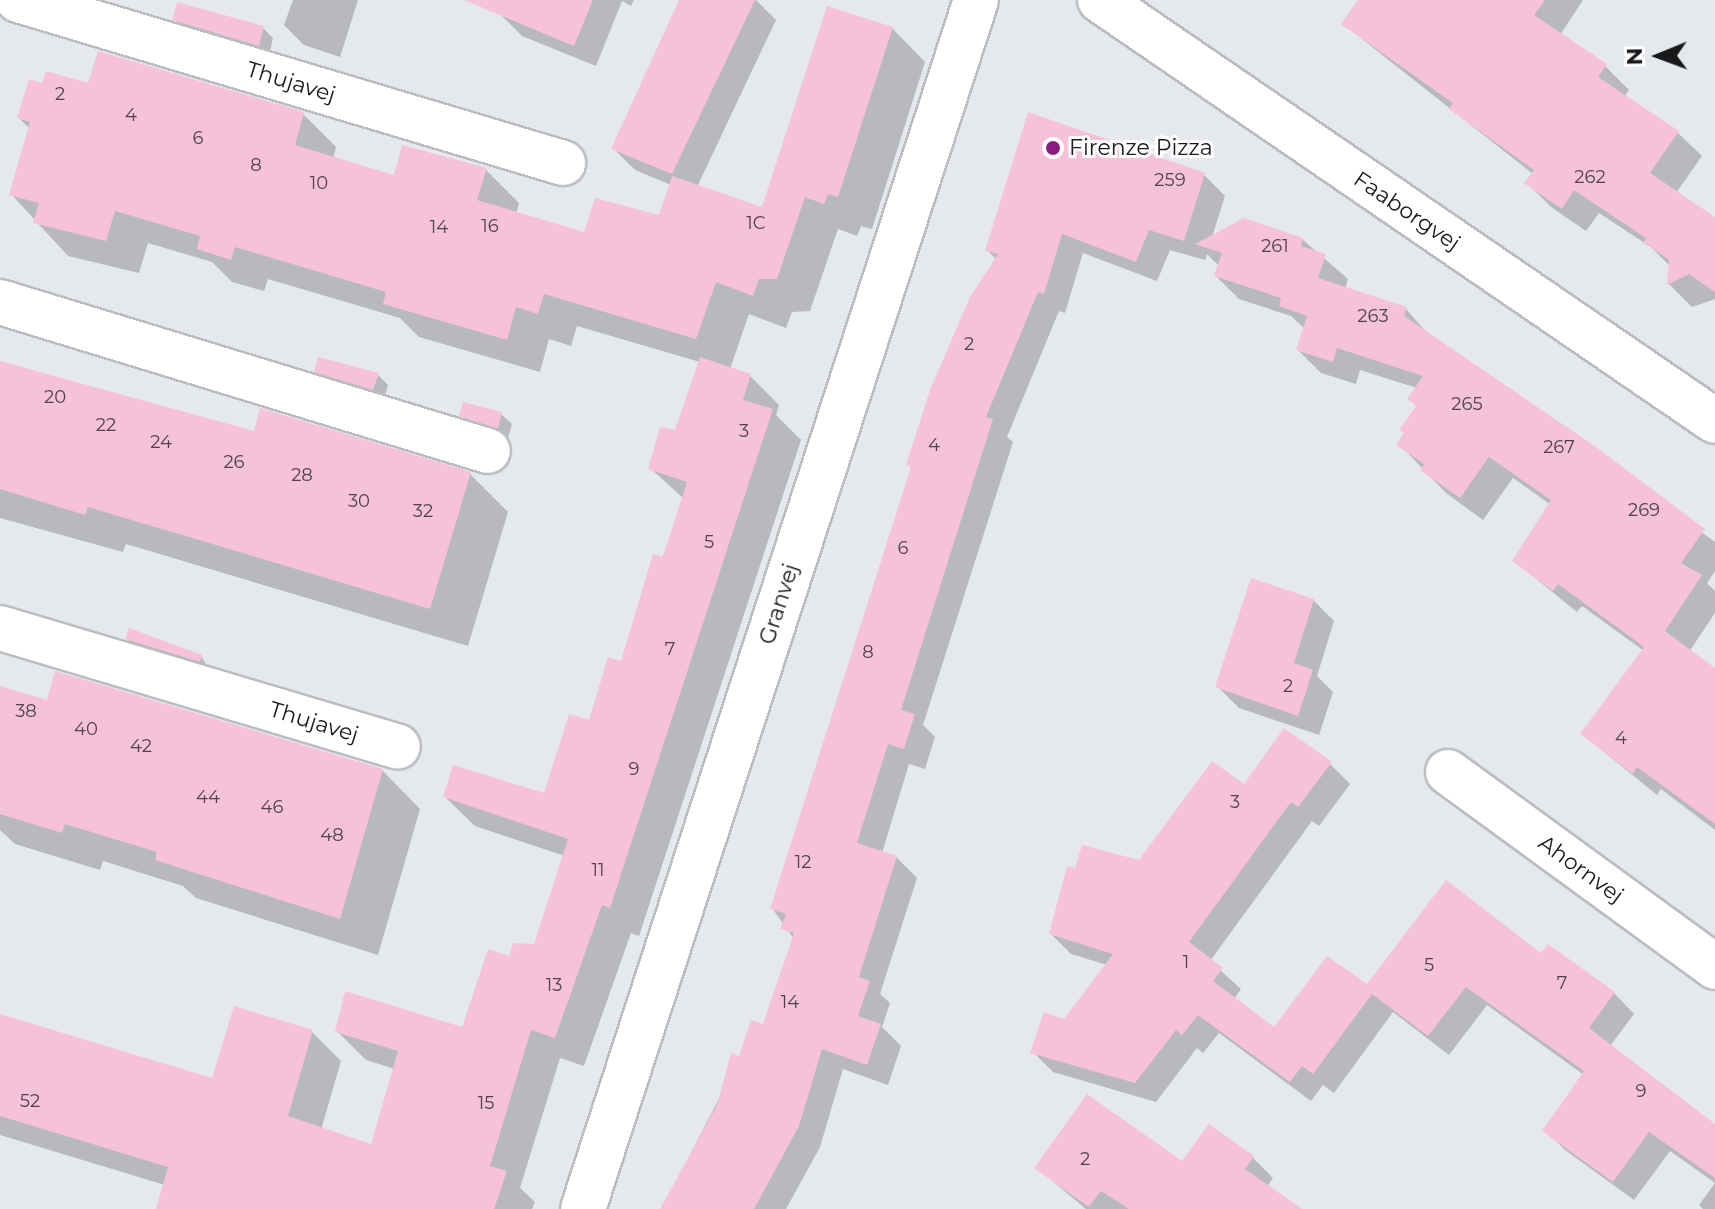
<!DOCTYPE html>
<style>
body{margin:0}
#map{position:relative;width:1715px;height:1209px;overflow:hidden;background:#e5e8ec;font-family:Montserrat,sans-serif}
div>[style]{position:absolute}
.shadow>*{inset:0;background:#0003}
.building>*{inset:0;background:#f6c2da}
.roads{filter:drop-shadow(2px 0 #bbbdc1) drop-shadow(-2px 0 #bbbdc1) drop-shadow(0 2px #bbbdc1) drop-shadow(0 -2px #bbbdc1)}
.minor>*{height:44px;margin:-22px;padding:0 22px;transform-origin:22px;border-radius:22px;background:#fff}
.dots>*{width:22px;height:22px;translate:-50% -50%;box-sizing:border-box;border:4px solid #fff;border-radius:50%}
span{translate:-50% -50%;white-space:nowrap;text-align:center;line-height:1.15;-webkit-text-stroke:6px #fff;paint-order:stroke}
.number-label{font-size:18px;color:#50434b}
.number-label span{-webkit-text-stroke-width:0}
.street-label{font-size:22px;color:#18191b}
.poi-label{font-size:22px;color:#18191b}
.left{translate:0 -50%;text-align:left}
.north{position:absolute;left:1619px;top:16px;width:80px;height:80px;-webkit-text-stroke:6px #fff;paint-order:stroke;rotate:269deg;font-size:22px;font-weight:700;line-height:32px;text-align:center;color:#18191b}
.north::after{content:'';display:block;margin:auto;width:28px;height:36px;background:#18191b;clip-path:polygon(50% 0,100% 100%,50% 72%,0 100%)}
</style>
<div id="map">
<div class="shadow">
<i style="clip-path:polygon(293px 0,358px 0,340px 57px,304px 45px,284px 25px)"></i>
<i style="clip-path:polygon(507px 0,634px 0,631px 6px,622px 1px,596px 66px,522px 36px,501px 15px)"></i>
<i style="clip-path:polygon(682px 0,756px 0,776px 20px,697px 187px,764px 209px,892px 28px,925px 62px,872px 229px,861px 226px,857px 236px,838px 229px,810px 311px,792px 312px,786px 328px,749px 314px,730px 369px,750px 376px,779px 405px,776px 415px,801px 440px,639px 936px,631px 933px,584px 1066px,560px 1058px,520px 1188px,535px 1202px,532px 1209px,158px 1209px,165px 1185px,0 1135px,0 1016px,214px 1080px,312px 1032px,341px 1061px,321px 1130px,372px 1146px,395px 1069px,366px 1060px,337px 1031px,464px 1030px,510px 958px,535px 946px,565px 856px,475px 826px,445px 797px,545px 795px,590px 723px,623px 664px,684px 499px,650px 468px,676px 433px,700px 362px,577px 326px,571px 346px,549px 339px,540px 372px,419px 337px,400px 318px,268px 279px,264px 291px,232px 282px,212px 262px,148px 243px,139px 273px,68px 256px,11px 194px,30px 129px,19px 118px,43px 85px,89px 86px,303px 114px,336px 147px,333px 159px,395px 177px,486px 170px,519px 203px,516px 214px,585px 234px,660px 218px,671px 185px,635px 170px,614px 149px)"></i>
<i style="clip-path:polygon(1360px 0,1583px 0,1560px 35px,1605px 66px,1629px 90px,1624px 97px,1678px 133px,1702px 156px,1676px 193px,1715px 220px,1715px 299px,1692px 307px,1669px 284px,1670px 266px,1652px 248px,1599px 213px,1586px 231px,1551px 207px,1527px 183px,1533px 174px,1343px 24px)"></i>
<i style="clip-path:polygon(174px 19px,263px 28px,273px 38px,269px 55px,185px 30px)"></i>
<i style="clip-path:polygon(1204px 175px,1225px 196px,1212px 237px,1302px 239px,1348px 279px,1345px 289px,1406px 309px,1428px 334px,1715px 542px,1715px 571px,1707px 583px,1715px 591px,1715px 613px,1689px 652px,1715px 670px,1715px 830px,1661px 789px,1657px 795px,1582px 734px,1644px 651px,1582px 606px,1577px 612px,1514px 561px,1551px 505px,1513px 478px,1483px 520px,1446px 493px,1399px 444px,1418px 408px,1409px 399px,1417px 388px,1360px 370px,1356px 384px,1321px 373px,1298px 350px,1305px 329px,1291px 316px,1239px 299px,1216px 276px,1219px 266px,1207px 254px,1205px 260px,1170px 250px,1157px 281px,1083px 253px,1065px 313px,1059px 311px,1007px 437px,1013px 442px,923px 725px,935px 737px,925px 769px,909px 764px,882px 853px,896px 857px,917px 878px,880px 994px,890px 1003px,882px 1027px,901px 1046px,888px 1085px,843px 1069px,820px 1147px,786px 1209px,662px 1209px,740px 1058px,764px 1026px,794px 939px,772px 908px,912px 469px,908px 464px,997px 260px,987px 250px)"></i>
<i style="clip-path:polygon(0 363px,255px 433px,470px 474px,508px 512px,468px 646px,126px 544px,123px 552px,0 518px)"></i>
<i style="clip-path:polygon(316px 371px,378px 375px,388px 385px,384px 399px,326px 381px)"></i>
<i style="clip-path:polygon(501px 414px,512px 424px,508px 438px,472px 426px,462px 416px)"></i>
<i style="clip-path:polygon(1313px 600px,1334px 621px,1317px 676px,1333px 692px,1319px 735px,1239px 708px,1218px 687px)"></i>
<i style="clip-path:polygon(127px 639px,201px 656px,210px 671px,137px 649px)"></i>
<i style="clip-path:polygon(0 688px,48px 702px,382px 770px,420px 809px,378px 955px,196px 898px,183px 886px,103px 861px,100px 870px,15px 844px,0 830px)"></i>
<i style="clip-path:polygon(1330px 764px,1350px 784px,1319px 826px,1312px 821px,1210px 961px,1241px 989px,1234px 999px,1275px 1030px,1368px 987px,1542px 955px,1614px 993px,1634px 1014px,1610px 1046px,1715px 1127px,1715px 1183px,1670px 1151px,1634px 1200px,1565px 1150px,1545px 1130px,1584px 1075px,1487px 1005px,1449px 1055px,1393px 1012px,1334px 1093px,1323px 1085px,1311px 1101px,1219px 1033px,1203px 1053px,1197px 1048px,1156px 1102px,1053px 1072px,1033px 1052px,1064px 1021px,1107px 965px,1071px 954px,1051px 934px,1077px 871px,1140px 863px,1244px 786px)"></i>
<i style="clip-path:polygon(1210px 1126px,1253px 1158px,1273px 1178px,1267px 1187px,1298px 1209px,1157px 1209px,1140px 1196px,1128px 1209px,1086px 1209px,1037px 1168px,1183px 1164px)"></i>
<i style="clip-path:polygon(1715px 1183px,1715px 1209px,1703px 1209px,1699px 1205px)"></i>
</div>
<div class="building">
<i style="clip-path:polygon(464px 0,593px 0,574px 46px)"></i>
<i style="clip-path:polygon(679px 0,755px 0,672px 174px,611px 149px)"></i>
<i style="clip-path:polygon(1358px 0,1545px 0,1534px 15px,1607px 64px,1598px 77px,1679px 131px,1650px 173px,1715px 217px,1715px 292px,1689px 274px,1667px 285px,1669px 260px,1644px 242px,1646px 238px,1574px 190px,1562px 209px,1524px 183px,1534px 170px,1449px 109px,1453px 103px,1341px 24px)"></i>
<i style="clip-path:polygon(177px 2px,264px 26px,259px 46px,172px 20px)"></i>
<i style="clip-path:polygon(827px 6px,893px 27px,838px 197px,828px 194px,824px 204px,805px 197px,777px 279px,759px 279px,753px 296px,716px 282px,696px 339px,544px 294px,538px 314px,516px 307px,507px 340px,383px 304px,386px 292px,235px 247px,231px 260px,197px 249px,200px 236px,115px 211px,106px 241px,33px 223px,39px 203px,9px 195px,30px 122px,17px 118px,29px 79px,42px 83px,46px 71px,88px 83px,98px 51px,304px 112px,295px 145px,394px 175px,402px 145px,487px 168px,477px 200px,584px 232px,595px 198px,659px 215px,672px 176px,762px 207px)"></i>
<i style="clip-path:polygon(1028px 112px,1205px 173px,1184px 241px,1149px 230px,1136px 262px,1062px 234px,1044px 294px,1038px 292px,986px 417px,993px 419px,901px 710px,915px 714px,904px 749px,888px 744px,857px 843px,897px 856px,859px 977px,870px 981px,858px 1016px,881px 1024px,867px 1065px,822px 1049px,799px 1126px,754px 1209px,660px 1209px,717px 1105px,731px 1053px,739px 1056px,751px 1020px,763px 1024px,794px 933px,780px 929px,786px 914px,770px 909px,911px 467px,906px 465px,930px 390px,970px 297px,998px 254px,985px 251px)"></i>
<i style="clip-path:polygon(1244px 218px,1303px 238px,1301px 246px,1326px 254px,1318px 278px,1407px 307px,1404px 316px,1596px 447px,1705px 529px,1681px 563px,1702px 575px,1665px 631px,1715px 668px,1715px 824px,1637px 767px,1633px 774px,1580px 734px,1644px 647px,1558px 584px,1553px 591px,1512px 561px,1551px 500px,1489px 457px,1460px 498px,1420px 470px,1424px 464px,1396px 445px,1404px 433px,1399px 430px,1416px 406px,1407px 399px,1423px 376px,1337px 348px,1333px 362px,1296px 350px,1307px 316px,1279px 306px,1281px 298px,1214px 276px,1222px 253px,1195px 244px)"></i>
<i style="clip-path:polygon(318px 357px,379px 373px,373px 390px,314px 372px)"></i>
<i style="clip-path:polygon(700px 357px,751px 374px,743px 400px,773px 409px,610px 908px,602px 905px,555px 1038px,531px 1030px,490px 1166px,507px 1171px,494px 1209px,156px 1209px,168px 1167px,0 1116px,0 1014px,212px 1078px,234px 1006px,313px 1030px,288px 1116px,371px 1144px,398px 1051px,335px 1032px,345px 991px,462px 1027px,488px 949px,509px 956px,513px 943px,534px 944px,568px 839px,443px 797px,453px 765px,544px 793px,569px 714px,589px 720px,608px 657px,621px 661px,653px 554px,663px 557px,687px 482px,648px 469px,660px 427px,675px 430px)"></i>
<i style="clip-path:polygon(0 361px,254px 431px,260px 408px,471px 472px,430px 609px,88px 507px,85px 515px,0 489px)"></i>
<i style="clip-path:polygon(463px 402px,502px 412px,498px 429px,459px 416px)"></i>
<i style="clip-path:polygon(1251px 578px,1314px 599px,1294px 663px,1313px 670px,1298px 716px,1215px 687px)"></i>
<i style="clip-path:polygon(129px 628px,202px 655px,200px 662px,125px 639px)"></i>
<i style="clip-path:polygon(55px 671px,383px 769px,340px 919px,155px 860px,157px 852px,65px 824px,62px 833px,0 814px,0 686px,47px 700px)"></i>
<i style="clip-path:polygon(1284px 728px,1332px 762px,1298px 807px,1291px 802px,1189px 942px,1223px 968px,1213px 981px,1274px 1027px,1327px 956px,1367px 984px,1446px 880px,1541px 953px,1548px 944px,1615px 992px,1589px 1028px,1715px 1124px,1715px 1178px,1649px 1132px,1613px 1182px,1542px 1131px,1584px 1071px,1466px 987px,1428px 1036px,1372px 994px,1313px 1074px,1302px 1066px,1290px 1082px,1198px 1015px,1182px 1035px,1176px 1030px,1135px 1083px,1030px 1053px,1044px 1012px,1064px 1019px,1113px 954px,1049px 934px,1067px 866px,1075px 868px,1082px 845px,1139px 860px,1212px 761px,1244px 784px)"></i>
<i style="clip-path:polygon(1087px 1094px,1182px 1161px,1209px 1124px,1254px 1156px,1245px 1169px,1302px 1209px,1129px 1209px,1101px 1191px,1089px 1207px,1034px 1168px)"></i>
</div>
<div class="roads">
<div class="minor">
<i style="left:18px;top:0;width:569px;rotate:16.65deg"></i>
<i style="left:1100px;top:0;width:745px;rotate:34.39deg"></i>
<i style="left:0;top:302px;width:510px;rotate:16.98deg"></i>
<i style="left:0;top:628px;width:415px;rotate:16.6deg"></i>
<i style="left:1448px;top:772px;width:331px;rotate:36.1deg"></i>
<i style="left:583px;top:1209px;width:1271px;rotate:-71.99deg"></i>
</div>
</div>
<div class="dots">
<i style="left:1053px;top:148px;background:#8b1d81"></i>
</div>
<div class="number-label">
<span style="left:60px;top:94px">2</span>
<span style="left:131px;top:115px">4</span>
<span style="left:198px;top:138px">6</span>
<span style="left:256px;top:165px">8</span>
<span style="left:1590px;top:177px">262</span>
<span style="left:1170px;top:180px">259</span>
<span style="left:319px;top:183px">10</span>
<span style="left:756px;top:223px">1C</span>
<span style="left:490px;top:226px">16</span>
<span style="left:439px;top:227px">14</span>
<span style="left:1275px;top:246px">261</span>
<span style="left:1373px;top:316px">263</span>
<span style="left:969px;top:344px">2</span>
<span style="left:55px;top:397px">20</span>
<span style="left:1467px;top:404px">265</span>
<span style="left:106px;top:425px">22</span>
<span style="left:744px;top:431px">3</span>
<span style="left:161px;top:442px">24</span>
<span style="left:934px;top:445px">4</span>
<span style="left:1559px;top:447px">267</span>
<span style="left:234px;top:462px">26</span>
<span style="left:302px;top:475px">28</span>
<span style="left:359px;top:501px">30</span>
<span style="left:1644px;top:510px">269</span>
<span style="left:423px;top:511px">32</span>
<span style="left:709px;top:542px">5</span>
<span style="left:903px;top:548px">6</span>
<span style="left:670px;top:649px">7</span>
<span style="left:868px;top:652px">8</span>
<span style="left:1288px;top:686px">2</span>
<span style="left:26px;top:711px">38</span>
<span style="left:86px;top:729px">40</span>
<span style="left:1621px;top:738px">4</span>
<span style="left:141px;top:746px">42</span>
<span style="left:634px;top:769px">9</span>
<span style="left:208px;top:797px">44</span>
<span style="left:1235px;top:802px">3</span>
<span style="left:272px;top:807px">46</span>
<span style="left:332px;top:835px">48</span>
<span style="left:803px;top:862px">12</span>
<span style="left:598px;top:870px">11</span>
<span style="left:1186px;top:962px">1</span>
<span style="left:1429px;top:965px">5</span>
<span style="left:1562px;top:983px">7</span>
<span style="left:554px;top:985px">13</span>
<span style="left:790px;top:1002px">14</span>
<span style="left:1641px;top:1091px">9</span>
<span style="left:30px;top:1101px">52</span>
<span style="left:486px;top:1103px">15</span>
<span style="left:1085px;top:1159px">2</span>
</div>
<div class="street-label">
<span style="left:291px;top:82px;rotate:17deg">Thujavej</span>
<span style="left:1407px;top:211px;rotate:34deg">Faaborgvej</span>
<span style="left:779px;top:604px;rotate:-72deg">Granvej</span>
<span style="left:314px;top:722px;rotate:17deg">Thujavej</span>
<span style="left:1581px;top:869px;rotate:36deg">Ahornvej</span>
</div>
<div class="poi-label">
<span class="left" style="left:1069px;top:148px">Firenze Pizza</span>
</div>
<div class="north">N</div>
</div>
